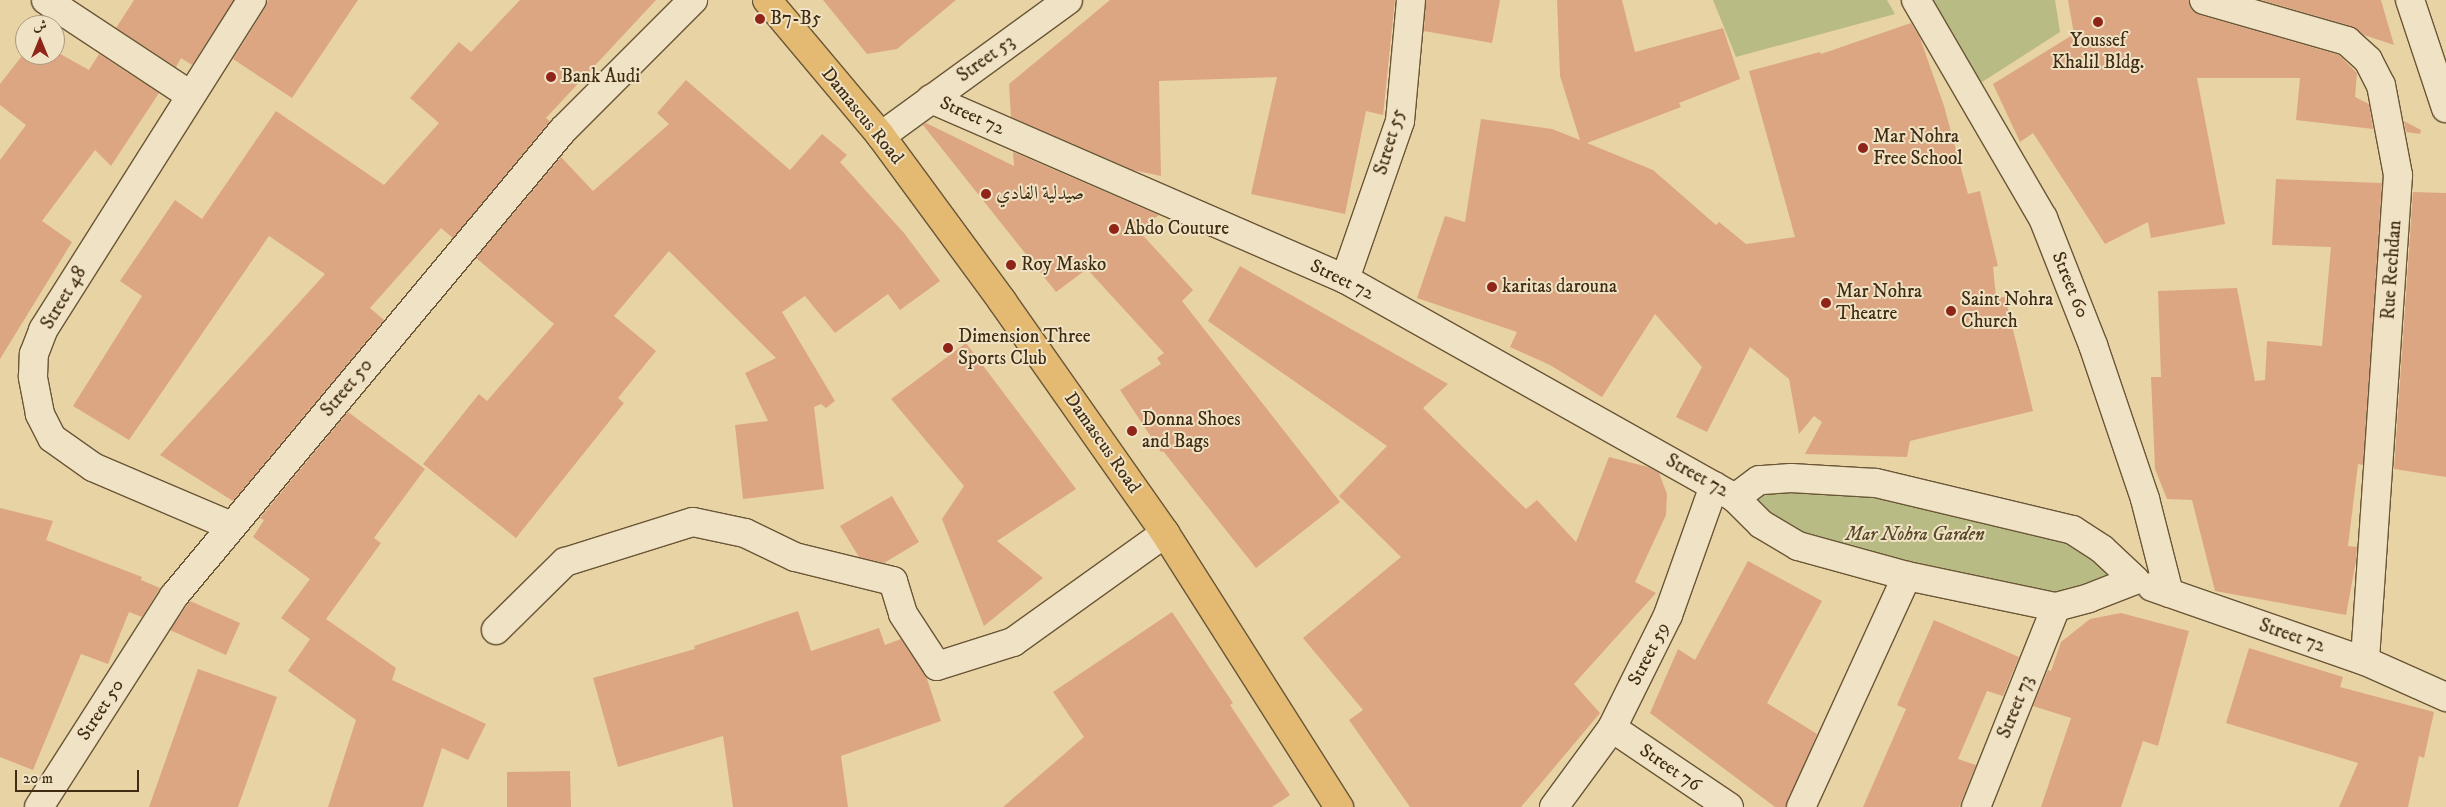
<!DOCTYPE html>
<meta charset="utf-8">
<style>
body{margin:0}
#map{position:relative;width:2446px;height:807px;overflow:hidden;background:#e8d3a4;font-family:"IM FELL DW Pica",Amiri,serif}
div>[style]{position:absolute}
.green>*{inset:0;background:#b9bb84}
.building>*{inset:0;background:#dda682}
.roads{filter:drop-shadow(1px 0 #6a5637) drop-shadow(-1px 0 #6a5637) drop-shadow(0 1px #6a5637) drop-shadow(0 -1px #6a5637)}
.minor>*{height:28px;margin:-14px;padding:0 14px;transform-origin:14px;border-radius:14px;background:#f0e2c4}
.major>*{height:28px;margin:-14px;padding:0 14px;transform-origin:14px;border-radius:14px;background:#e4ba72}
.dots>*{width:14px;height:14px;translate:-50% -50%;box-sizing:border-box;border:2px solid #f0e2c4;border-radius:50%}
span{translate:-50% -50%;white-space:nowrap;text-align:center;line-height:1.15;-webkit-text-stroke:4px #f0e2c4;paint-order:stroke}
.poi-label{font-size:19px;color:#402c13}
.left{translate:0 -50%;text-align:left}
.street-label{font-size:19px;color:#402c13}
.park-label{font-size:19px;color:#58492a;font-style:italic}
.north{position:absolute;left:15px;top:15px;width:50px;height:50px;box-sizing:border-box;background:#f0e2c4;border:1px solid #aa997d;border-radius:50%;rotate:0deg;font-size:14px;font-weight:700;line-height:20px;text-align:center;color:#402c13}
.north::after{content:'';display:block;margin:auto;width:18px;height:22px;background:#8f2418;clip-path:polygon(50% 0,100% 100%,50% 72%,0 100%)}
.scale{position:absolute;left:15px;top:770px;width:124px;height:22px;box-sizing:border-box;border:2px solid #402c13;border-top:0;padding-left:6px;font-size:15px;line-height:18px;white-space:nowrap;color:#402c13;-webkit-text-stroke:4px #f0e2c4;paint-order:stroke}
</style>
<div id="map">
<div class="green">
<i style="clip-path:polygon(1713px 0,1887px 0,1895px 14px,1736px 57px)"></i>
<i style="clip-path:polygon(1924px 0,2055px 0,2060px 32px,1979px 84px)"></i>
<i style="clip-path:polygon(1791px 478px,2073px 530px,2135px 580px,2056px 607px,1798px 546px,1735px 498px)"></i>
</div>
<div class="building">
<i style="clip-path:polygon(134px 0,234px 0,192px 65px,181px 58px,176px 67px,116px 28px)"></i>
<i style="clip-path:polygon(268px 0,358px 0,292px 98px,233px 59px,265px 8px)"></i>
<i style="clip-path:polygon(520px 0,656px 0,546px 118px,550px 121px,453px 238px,441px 228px,370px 308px,384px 320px,233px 501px,160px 455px,325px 274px,269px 236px,129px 440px,73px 406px,142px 296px,120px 281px,175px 200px,202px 219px,276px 111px,384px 185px,439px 123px,410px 98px,459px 42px,471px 52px)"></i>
<i style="clip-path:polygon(823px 0,956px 0,897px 49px,867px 54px)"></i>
<i style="clip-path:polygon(1110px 0,1395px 0,1383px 115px,1366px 111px,1345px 214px,1251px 194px,1277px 77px,1159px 81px,1161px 176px,1133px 170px,1011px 117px,1009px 84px)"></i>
<i style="clip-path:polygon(1426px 0,1500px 0,1492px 43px,1424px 31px)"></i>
<i style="clip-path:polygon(1557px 0,1622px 0,1635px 52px,1723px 28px,1740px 79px,1679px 103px,1681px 107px,1587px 143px,1653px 170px,1716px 225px,1719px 222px,1746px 244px,1795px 237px,1749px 71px,1820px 52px,1821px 54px,1911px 23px,1920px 38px,1944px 106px,1968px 194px,1980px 191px,1998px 266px,1993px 267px,1996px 297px,2005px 297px,2033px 411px,1910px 441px,1907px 457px,1805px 454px,1822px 422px,1814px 416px,1799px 434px,1789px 379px,1750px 347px,1707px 432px,1676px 417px,1702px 367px,1655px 314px,1602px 397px,1550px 365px,1510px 347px,1517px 332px,1417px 298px,1445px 216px,1465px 222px,1481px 119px,1552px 129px,1580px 140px,1560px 76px)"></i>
<i style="clip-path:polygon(2068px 0,2189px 0,2192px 10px,2200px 15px,2339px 55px,2357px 73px,2355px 97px,2369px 104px,2373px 129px,2296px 120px,2300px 78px,2197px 78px,2225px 224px,2151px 238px,2148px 222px,2105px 244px,2033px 133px,2020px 142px,1993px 84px,2074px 34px)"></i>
<i style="clip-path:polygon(2261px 0,2381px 0,2394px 45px,2364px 35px,2351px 26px)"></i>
<i style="clip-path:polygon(55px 51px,89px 70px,99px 54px,159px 93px,111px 166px,95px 150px,42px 221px,72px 242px,0 359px,0 160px,26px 125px,0 105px,0 84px,25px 52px,25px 55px,55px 55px)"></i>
<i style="clip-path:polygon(686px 80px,790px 170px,822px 134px,847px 155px,840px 162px,904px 233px,940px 281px,900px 310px,888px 294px,835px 333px,805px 296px,782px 312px,835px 401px,826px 408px,821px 404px,814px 407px,824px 489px,743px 499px,735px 425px,768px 421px,745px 373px,776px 358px,669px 251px,614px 316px,656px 351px,618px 398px,624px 403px,516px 538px,423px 464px,479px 394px,487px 401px,554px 324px,476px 258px,561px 157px,593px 191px,669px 124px,657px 113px)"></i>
<i style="clip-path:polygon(2404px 121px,2421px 130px,2420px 134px,2406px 132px)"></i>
<i style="clip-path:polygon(926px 123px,1014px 166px,1013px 152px,1159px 215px,1138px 230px,1193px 290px,1182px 301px,1340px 502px,1256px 568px,1163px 451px,1161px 452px,1120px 390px,1161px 364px,1157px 358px,1164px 353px,1087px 269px,1056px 292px,923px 125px)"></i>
<i style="clip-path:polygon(2276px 179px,2382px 183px,2363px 465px,2358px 464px,2348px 546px,2357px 547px,2356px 561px,2346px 615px,2215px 591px,2192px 500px,2167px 499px,2155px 469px,2151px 377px,2161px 377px,2158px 291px,2237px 288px,2255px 381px,2265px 380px,2267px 341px,2322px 346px,2331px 247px,2272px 245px)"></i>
<i style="clip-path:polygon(2413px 192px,2446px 193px,2446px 477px,2394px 469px)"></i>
<i style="clip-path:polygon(1240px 266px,1448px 384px,1423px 408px,1526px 509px,1537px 500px,1576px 542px,1609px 457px,1648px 467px,1659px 473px,1667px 494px,1666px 515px,1635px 582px,1656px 593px,1574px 684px,1600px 713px,1521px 807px,1410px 807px,1349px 720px,1363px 710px,1303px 638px,1401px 557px,1339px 496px,1387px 446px,1208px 321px)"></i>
<i style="clip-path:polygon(966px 343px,1076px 489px,997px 541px,1043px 578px,984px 626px,942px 519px,964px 486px,891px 399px)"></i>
<i style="clip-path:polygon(348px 412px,425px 469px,374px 538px,381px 543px,326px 619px,396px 668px,392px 680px,486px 724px,468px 760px,442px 748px,423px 807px,328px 807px,356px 720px,288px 671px,310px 639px,281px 618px,310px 579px,253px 537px,264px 520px,260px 518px)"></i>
<i style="clip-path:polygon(892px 496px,919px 542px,884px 563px,859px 557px,840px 526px)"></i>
<i style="clip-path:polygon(0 508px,53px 521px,46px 540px,142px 577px,141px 580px,160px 588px,142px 617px,129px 612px,108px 664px,81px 654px,33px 770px,0 757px)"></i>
<i style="clip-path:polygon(1748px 561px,1822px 601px,1767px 703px,1817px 734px,1786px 807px,1775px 807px,1650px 713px,1678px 649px,1695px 660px)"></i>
<i style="clip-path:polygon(190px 601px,240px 623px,226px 655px,170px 630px)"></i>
<i style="clip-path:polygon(798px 611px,811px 651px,879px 628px,885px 645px,901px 639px,926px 676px,941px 721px,841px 756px,848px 807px,733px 807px,723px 736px,618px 767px,593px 678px,695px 649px,694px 646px)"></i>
<i style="clip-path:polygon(1172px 612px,1233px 703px,1230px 705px,1290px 795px,1272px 807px,1003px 807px,1084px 737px,1053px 692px)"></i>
<i style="clip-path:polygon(2121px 613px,2189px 631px,2158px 746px,2143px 741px,2121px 807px,2041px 807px,2071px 718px,2033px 706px,2048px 670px,2051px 671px,2061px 642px,2090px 619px)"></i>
<i style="clip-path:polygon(1934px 620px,2019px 657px,2003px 696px,1987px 691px,1958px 759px,1976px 765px,1959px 807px,1863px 807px,1906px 709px,1897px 705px)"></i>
<i style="clip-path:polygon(2249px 648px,2343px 677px,2340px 687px,2434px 712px,2424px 758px,2419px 756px,2408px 807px,2339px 807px,2358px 763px,2226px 723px)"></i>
<i style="clip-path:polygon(198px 669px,277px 697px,238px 807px,149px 807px)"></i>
<i style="clip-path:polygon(570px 771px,571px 807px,507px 807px,507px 772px)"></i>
</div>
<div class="roads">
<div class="minor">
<i style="left:46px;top:0;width:173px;rotate:33.4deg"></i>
<i style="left:1916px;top:0;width:252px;rotate:59.8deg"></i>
<i style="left:2043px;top:218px;width:136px;rotate:68.5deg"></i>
<i style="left:2093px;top:345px;width:163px;rotate:71.3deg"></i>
<i style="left:2145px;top:499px;width:97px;rotate:75.7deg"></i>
<i style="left:2204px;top:0;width:149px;rotate:16deg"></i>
<i style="left:2347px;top:41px;width:28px;rotate:42deg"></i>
<i style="left:2368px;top:60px;width:28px;rotate:63deg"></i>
<i style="left:2381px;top:85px;width:92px;rotate:79.3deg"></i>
<i style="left:2398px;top:175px;width:487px;rotate:93.9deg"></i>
<i style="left:2410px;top:0;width:114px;rotate:71.6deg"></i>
<i style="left:931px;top:99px;width:451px;rotate:23.5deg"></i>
<i style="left:1345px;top:279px;width:447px;rotate:29.3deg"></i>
<i style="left:1735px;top:498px;width:37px;rotate:45deg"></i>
<i style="left:1761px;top:524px;width:43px;rotate:30.7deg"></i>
<i style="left:1798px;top:546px;width:113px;rotate:15.4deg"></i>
<i style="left:1907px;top:576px;width:152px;rotate:11.8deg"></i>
<i style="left:2056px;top:607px;width:34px;rotate:-15deg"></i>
<i style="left:2089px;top:598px;width:49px;rotate:-21.4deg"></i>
<i style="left:2135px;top:580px;width:45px;rotate:-136.8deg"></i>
<i style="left:2102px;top:549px;width:35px;rotate:-147deg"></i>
<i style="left:2073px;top:530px;width:204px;rotate:-166.6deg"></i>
<i style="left:1875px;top:483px;width:84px;rotate:-176.6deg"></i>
<i style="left:1791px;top:478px;width:32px;rotate:176deg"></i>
<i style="left:1759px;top:480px;width:30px;rotate:143deg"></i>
<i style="left:881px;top:136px;width:231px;rotate:-36deg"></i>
<i style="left:1345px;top:279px;width:167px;rotate:-70.8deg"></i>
<i style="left:1400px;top:121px;width:121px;rotate:-84.8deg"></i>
<i style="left:231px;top:526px;width:150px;rotate:-156.9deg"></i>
<i style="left:93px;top:467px;width:50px;rotate:-144.7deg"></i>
<i style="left:52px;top:438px;width:27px;rotate:-117deg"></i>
<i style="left:40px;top:414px;width:38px;rotate:-101deg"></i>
<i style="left:33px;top:377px;width:23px;rotate:-88deg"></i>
<i style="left:34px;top:354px;width:26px;rotate:-69deg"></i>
<i style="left:43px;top:330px;width:391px;rotate:-57.7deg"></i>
<i style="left:2152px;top:587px;width:225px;rotate:19.2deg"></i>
<i style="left:2365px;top:661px;width:89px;rotate:24deg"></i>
<i style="left:496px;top:630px;width:97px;rotate:-44.6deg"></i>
<i style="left:565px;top:562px;width:134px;rotate:-17.4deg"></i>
<i style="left:693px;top:522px;width:53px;rotate:11.9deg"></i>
<i style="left:745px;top:533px;width:55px;rotate:25.6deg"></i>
<i style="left:795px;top:557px;width:101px;rotate:13.8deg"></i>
<i style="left:893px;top:581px;width:34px;rotate:73deg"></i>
<i style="left:903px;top:614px;width:62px;rotate:56.8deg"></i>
<i style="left:937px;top:666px;width:80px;rotate:-17.5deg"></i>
<i style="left:1013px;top:642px;width:187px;rotate:-35.6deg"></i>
<i style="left:1612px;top:728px;width:141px;rotate:34deg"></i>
<i style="left:39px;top:807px;width:250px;rotate:-57.4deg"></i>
<i style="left:174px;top:596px;width:607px;rotate:-50.15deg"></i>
<i style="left:563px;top:130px;width:184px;rotate:-45deg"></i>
<i style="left:1554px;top:807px;width:98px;rotate:-53.7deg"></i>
<i style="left:1612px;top:728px;width:126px;rotate:-63.6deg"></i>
<i style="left:1668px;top:615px;width:137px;rotate:-70.4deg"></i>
<i style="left:1801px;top:807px;width:254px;rotate:-65.4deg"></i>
<i style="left:1976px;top:807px;width:215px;rotate:-68.2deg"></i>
</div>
<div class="major">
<i style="left:767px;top:0;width:177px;rotate:50deg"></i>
<i style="left:881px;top:136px;width:205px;rotate:53.7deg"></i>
<i style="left:1002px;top:301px;width:284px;rotate:54.9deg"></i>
<i style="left:1165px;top:533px;width:325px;rotate:57.6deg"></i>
</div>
</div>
<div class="dots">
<i style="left:760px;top:19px;background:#8f2418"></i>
<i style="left:2098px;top:22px;background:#8f2418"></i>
<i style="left:551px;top:77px;background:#8f2418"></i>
<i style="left:1863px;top:148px;background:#8f2418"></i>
<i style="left:986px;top:194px;background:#8f2418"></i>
<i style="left:1114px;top:229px;background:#8f2418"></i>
<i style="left:1011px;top:265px;background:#8f2418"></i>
<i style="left:1492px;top:287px;background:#8f2418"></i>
<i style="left:1826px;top:303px;background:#8f2418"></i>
<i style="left:1951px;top:311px;background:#8f2418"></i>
<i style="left:948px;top:348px;background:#8f2418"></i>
<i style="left:1132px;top:431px;background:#8f2418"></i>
</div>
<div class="poi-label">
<span class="left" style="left:770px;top:19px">B7-B5</span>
<span style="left:2098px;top:52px">Youssef<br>Khalil Bldg.</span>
<span class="left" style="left:561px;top:77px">Bank Audi</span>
<span class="left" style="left:1873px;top:148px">Mar Nohra<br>Free School</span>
<span class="left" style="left:996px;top:194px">صيدلية الفادي</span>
<span class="left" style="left:1124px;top:229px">Abdo Couture</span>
<span class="left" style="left:1021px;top:265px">Roy Masko</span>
<span class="left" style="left:1502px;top:287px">karitas darouna</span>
<span class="left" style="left:1836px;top:303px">Mar Nohra<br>Theatre</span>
<span class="left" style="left:1961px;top:311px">Saint Nohra<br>Church</span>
<span class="left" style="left:958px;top:348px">Dimension Three<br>Sports Club</span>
<span class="left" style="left:1142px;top:431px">Donna Shoes<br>and Bags</span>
</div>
<div class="street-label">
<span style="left:986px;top:59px;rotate:-36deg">Street 53</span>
<span style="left:862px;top:116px;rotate:51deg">Damascus Road</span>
<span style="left:972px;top:116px;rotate:24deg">Street 72</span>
<span style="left:1390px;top:142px;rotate:-74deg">Street 55</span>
<span style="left:2392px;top:270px;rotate:-86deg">Rue Rechdan</span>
<span style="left:1342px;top:280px;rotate:26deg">Street 72</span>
<span style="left:2070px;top:285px;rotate:68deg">Street 60</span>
<span style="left:64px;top:298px;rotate:-59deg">Street 48</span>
<span style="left:347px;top:388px;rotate:-50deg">Street 50</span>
<span style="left:1102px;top:443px;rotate:55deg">Damascus Road</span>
<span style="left:1697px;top:476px;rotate:29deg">Street 72</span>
<span style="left:2292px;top:636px;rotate:19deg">Street 72</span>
<span style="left:1649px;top:654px;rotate:-63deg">Street 59</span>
<span style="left:2016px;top:707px;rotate:-68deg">Street 73</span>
<span style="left:101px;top:710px;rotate:-57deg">Street 50</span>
<span style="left:1670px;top:768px;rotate:34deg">Street 76</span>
</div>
<div class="park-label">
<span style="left:1915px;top:535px">Mar Nohra Garden</span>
</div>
<div class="north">ش</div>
<div class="scale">20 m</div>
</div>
